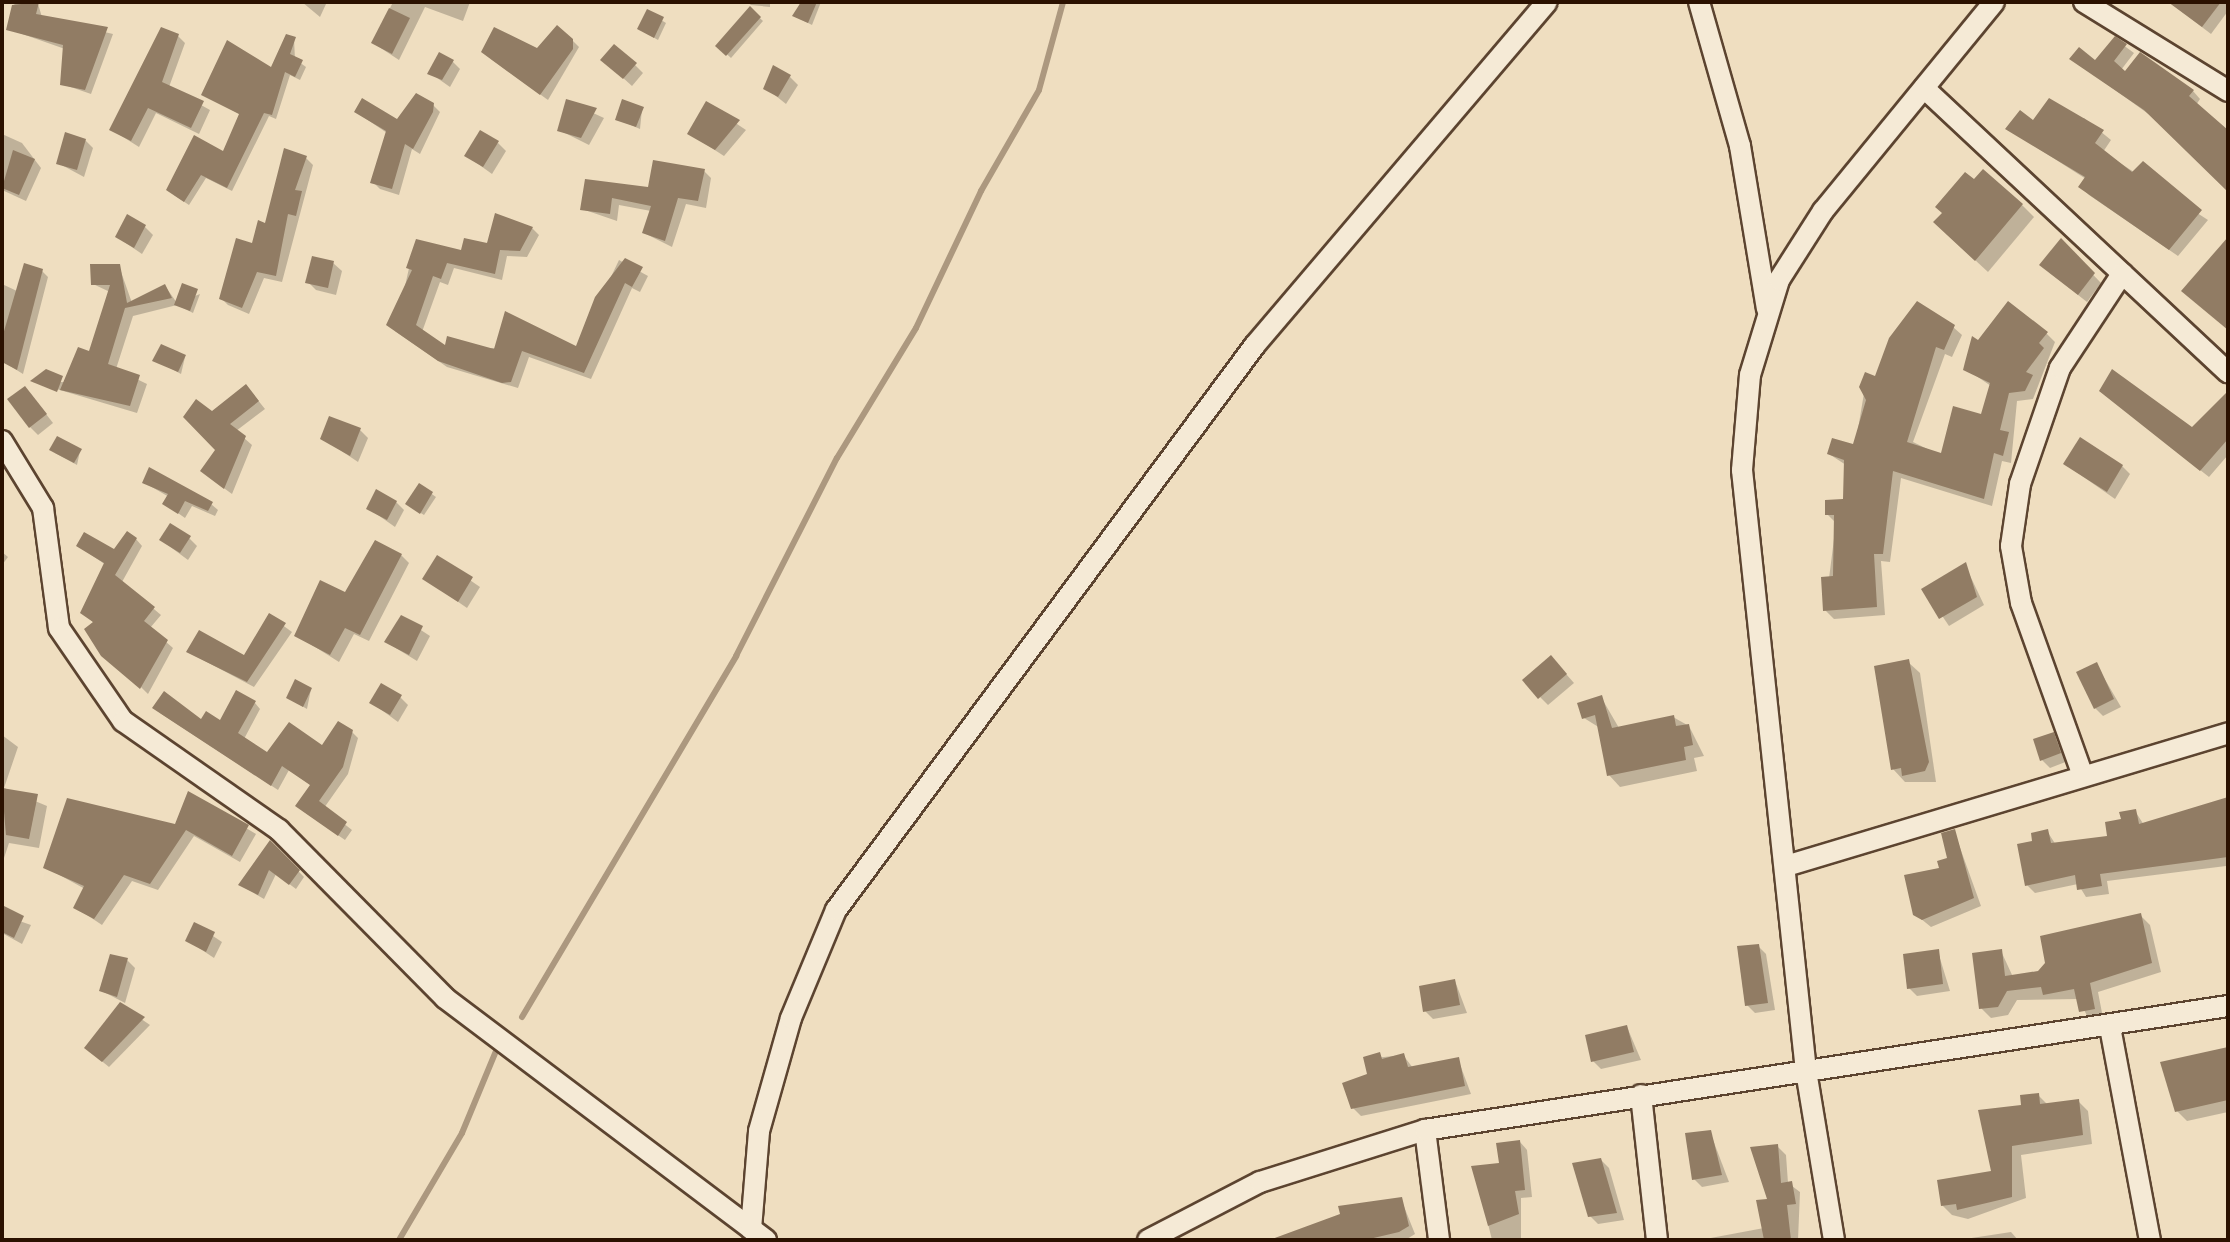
<!DOCTYPE html>
<style>
body{margin:0}
#map{position:relative;width:2230px;height:1242px;overflow:hidden;background:#efdec0;font-family:"IM FELL English",serif}
div>[style]{position:absolute}
.shadow>*{inset:0;background:#0003}
.stream>*{height:6px;margin:-3px;padding:0 3px;transform-origin:3px;border-radius:3px;background:#ac987f}
.building>*{inset:0;background:#917c64}
.roads{filter:drop-shadow(2px 0 #5c4430) drop-shadow(-2px 0 #5c4430) drop-shadow(0 2px #5c4430) drop-shadow(0 -2px #5c4430)}
.minor>*{height:20px;margin:-10px;padding:0 10px;transform-origin:10px;border-radius:10px;background:#f5ead6}
span{translate:-50% -50%;white-space:nowrap;text-align:center;line-height:1.15;-webkit-text-stroke:6px #f5ead6;paint-order:stroke}
.frame{position:absolute;inset:0;border:4px solid #2b1100;pointer-events:none}
</style>
<div id="map">
<div class="shadow">
<i style="clip-path:polygon(15px 2px,38px 4px,42px 17px,113px 34px,91px 94px,62px 84px,65px 49px,8px 29px)"></i>
<i style="clip-path:polygon(302px 2px,324px 2px,326px 4px,320px 17px)"></i>
<i style="clip-path:polygon(393px 2px,470px 2px,463px 21px,425px 7px,399px 60px,373px 43px)"></i>
<i style="clip-path:polygon(747px 2px,770px 2px,770px 7px,751px 5px)"></i>
<i style="clip-path:polygon(803px 2px,821px 2px,812px 25px,794px 16px)"></i>
<i style="clip-path:polygon(2169px 2px,2228px 2px,2228px 11px,2211px 34px)"></i>
<i style="clip-path:polygon(750px 9px,763px 21px,731px 58px,718px 46px)"></i>
<i style="clip-path:polygon(648px 12px,666px 23px,658px 40px,639px 29px)"></i>
<i style="clip-path:polygon(178px 36px,185px 43px,169px 87px,210px 110px,199px 134px,156px 113px,139px 147px,112px 130px)"></i>
<i style="clip-path:polygon(294px 39px,295px 59px,306px 67px,300px 80px,290px 75px,276px 119px,269px 116px,232px 191px,206px 178px,189px 205px,174px 195px,224px 154px,241px 115px,203px 94px,271px 70px)"></i>
<i style="clip-path:polygon(2115px 39px,2134px 53px,2121px 70px,2125px 73px,2193px 91px,2200px 99px,2196px 105px,2228px 134px,2228px 186px,2154px 118px,2072px 59px,2095px 62px)"></i>
<i style="clip-path:polygon(572px 40px,579px 47px,548px 100px,491px 59px)"></i>
<i style="clip-path:polygon(452px 61px,460px 69px,450px 87px,430px 73px)"></i>
<i style="clip-path:polygon(635px 65px,643px 73px,632px 86px,611px 67px)"></i>
<i style="clip-path:polygon(790px 77px,798px 85px,786px 104px,766px 88px)"></i>
<i style="clip-path:polygon(567px 101px,604px 118px,589px 145px,559px 130px)"></i>
<i style="clip-path:polygon(707px 104px,746px 130px,724px 156px,690px 134px)"></i>
<i style="clip-path:polygon(433px 105px,440px 112px,420px 154px,412px 149px,399px 195px,380px 189px,373px 182px,387px 133px,356px 112px,398px 121px)"></i>
<i style="clip-path:polygon(642px 109px,640px 129px,617px 119px)"></i>
<i style="clip-path:polygon(2084px 118px,2111px 140px,2103px 152px,2208px 220px,2178px 256px,2089px 195px,2081px 187px,2086px 179px,2008px 129px)"></i>
<i style="clip-path:polygon(2px 134px,22px 143px,41px 168px,26px 201px,2px 190px)"></i>
<i style="clip-path:polygon(85px 140px,93px 148px,84px 177px,58px 163px)"></i>
<i style="clip-path:polygon(498px 143px,506px 151px,492px 174px,467px 156px)"></i>
<i style="clip-path:polygon(306px 158px,313px 165px,282px 282px,264px 278px,249px 314px,228px 305px,221px 298px)"></i>
<i style="clip-path:polygon(704px 171px,711px 178px,706px 208px,686px 204px,672px 247px,644px 233px,651px 211px,619px 205px,617px 221px,582px 209px,586px 182px,650px 189px)"></i>
<i style="clip-path:polygon(2022px 205px,2034px 217px,1988px 272px,1948px 235px)"></i>
<i style="clip-path:polygon(145px 227px,153px 235px,142px 254px,117px 237px)"></i>
<i style="clip-path:polygon(532px 228px,539px 235px,527px 257px,507px 256px,502px 280px,454px 268px,448px 285px,440px 282px,422px 332px,446px 348px,577px 348px,619px 260px,648px 276px,640px 292px,632px 288px,591px 379px,529px 357px,518px 388px,447px 367px,395px 331px,409px 268px)"></i>
<i style="clip-path:polygon(2061px 241px,2101px 283px,2087px 302px,2050px 273px)"></i>
<i style="clip-path:polygon(333px 263px,342px 271px,336px 295px,316px 290px,308px 282px)"></i>
<i style="clip-path:polygon(119px 266px,132px 303px,165px 286px,177px 303px,200px 294px,193px 313px,177px 305px,133px 316px,116px 369px,147px 384px,137px 413px,33px 382px,66px 382px,91px 354px,110px 292px,93px 284px)"></i>
<i style="clip-path:polygon(42px 271px,48px 277px,23px 374px,2px 361px,2px 284px,17px 291px)"></i>
<i style="clip-path:polygon(1953px 327px,1962px 335px,1952px 357px,1945px 354px,1913px 442px,1942px 456px,1983px 416px,1991px 386px,1966px 369px,1979px 343px,2046px 333px,2055px 342px,2033px 399px,2017px 401px,2011px 463px,2002px 461px,1992px 506px,1901px 478px,1890px 562px,1881px 561px,1885px 615px,1834px 619px,1825px 610px,1836px 523px,1827px 514px,1845px 501px,1846px 465px,1829px 454px,1855px 447px,1867px 375px,1876px 379px)"></i>
<i style="clip-path:polygon(185px 357px,181px 374px,155px 360px)"></i>
<i style="clip-path:polygon(253px 394px,265px 409px,236px 431px,252px 445px,232px 494px,210px 478px,218px 450px,212px 413px)"></i>
<i style="clip-path:polygon(32px 396px,53px 423px,38px 435px,30px 427px)"></i>
<i style="clip-path:polygon(2109px 398px,2192px 429px,2228px 413px,2228px 455px,2209px 477px)"></i>
<i style="clip-path:polygon(360px 430px,368px 438px,358px 462px,322px 438px)"></i>
<i style="clip-path:polygon(80px 451px,77px 465px,55px 453px)"></i>
<i style="clip-path:polygon(2065px 464px,2122px 466px,2130px 474px,2115px 499px)"></i>
<i style="clip-path:polygon(145px 483px,211px 504px,218px 510px,215px 516px,192px 506px,185px 518px,165px 504px,169px 497px)"></i>
<i style="clip-path:polygon(419px 485px,436px 497px,424px 515px,411px 507px)"></i>
<i style="clip-path:polygon(396px 502px,404px 510px,395px 527px,368px 508px)"></i>
<i style="clip-path:polygon(189px 538px,197px 546px,188px 560px,161px 540px)"></i>
<i style="clip-path:polygon(136px 539px,142px 546px,122px 582px,161px 615px,150px 628px,173px 648px,148px 694px,91px 638px,94px 623px,83px 613px,106px 565px,78px 546px,115px 552px)"></i>
<i style="clip-path:polygon(2px 552px,8px 557px,2px 565px)"></i>
<i style="clip-path:polygon(401px 555px,409px 563px,369px 641px,354px 634px,339px 662px,296px 635px)"></i>
<i style="clip-path:polygon(438px 558px,480px 587px,467px 608px,425px 579px)"></i>
<i style="clip-path:polygon(1965px 565px,1984px 605px,1949px 626px,1924px 589px)"></i>
<i style="clip-path:polygon(270px 616px,292px 632px,254px 687px,188px 652px,245px 658px)"></i>
<i style="clip-path:polygon(401px 617px,430px 636px,417px 661px,386px 642px)"></i>
<i style="clip-path:polygon(1908px 662px,1920px 673px,1936px 782px,1905px 782px,1893px 769px)"></i>
<i style="clip-path:polygon(2096px 664px,2121px 707px,2103px 716px,2095px 708px)"></i>
<i style="clip-path:polygon(1559px 666px,1574px 683px,1548px 705px,1540px 697px)"></i>
<i style="clip-path:polygon(311px 689px,307px 709px,288px 698px)"></i>
<i style="clip-path:polygon(400px 697px,408px 705px,398px 722px,372px 703px)"></i>
<i style="clip-path:polygon(1601px 697px,1619px 728px,1673px 717px,1689px 726px,1704px 756px,1694px 758px,1697px 771px,1620px 787px,1609px 775px,1600px 728px,1584px 718px)"></i>
<i style="clip-path:polygon(255px 703px,260px 709px,244px 739px,267px 754px,322px 748px,352px 732px,358px 738px,348px 774px,324px 808px,352px 830px,345px 840px,303px 811px,312px 786px,289px 770px,278px 790px,160px 713px,221px 723px)"></i>
<i style="clip-path:polygon(2px 735px,18px 747px,4px 788px,47px 806px,39px 848px,9px 843px,2px 864px)"></i>
<i style="clip-path:polygon(2053px 735px,2068px 761px,2050px 768px,2042px 760px)"></i>
<i style="clip-path:polygon(189px 794px,256px 834px,240px 862px,194px 836px,158px 890px,132px 881px,102px 925px,75px 907px,85px 889px,45px 867px,177px 826px)"></i>
<i style="clip-path:polygon(2228px 802px,2228px 939px,2226px 866px,2107px 881px,2109px 894px,2086px 897px,2078px 884px,2035px 893px,2027px 885px,2034px 842px,2047px 831px,2056px 845px,2110px 837px,2135px 811px,2144px 825px)"></i>
<i style="clip-path:polygon(1954px 831px,1981px 906px,1931px 927px,1915px 914px,1949px 859px)"></i>
<i style="clip-path:polygon(271px 843px,304px 877px,296px 889px,276px 874px,264px 899px,240px 885px)"></i>
<i style="clip-path:polygon(2px 915px,31px 925px,22px 944px,2px 933px)"></i>
<i style="clip-path:polygon(2140px 915px,2150px 925px,2161px 972px,2098px 992px,2103px 1018px,2090px 1021px,2078px 999px,2017px 1000px,2008px 1015px,1991px 1018px,1981px 1008px,2001px 951px,2013px 977px,2039px 973px)"></i>
<i style="clip-path:polygon(195px 924px,222px 942px,214px 958px,187px 940px)"></i>
<i style="clip-path:polygon(1758px 946px,1766px 954px,1775px 1010px,1755px 1013px,1747px 1005px)"></i>
<i style="clip-path:polygon(1938px 952px,1950px 991px,1917px 996px,1909px 988px)"></i>
<i style="clip-path:polygon(127px 960px,135px 968px,125px 1003px,102px 991px)"></i>
<i style="clip-path:polygon(1455px 981px,1467px 1013px,1433px 1019px,1425px 1011px)"></i>
<i style="clip-path:polygon(121px 1005px,150px 1025px,109px 1067px,93px 1054px)"></i>
<i style="clip-path:polygon(1627px 1027px,1641px 1060px,1601px 1069px,1593px 1061px)"></i>
<i style="clip-path:polygon(2228px 1049px,2228px 1112px,2187px 1121px,2177px 1111px)"></i>
<i style="clip-path:polygon(1403px 1055px,1413px 1068px,1458px 1059px,1471px 1094px,1361px 1116px,1353px 1108px,1370px 1075px,1365px 1059px)"></i>
<i style="clip-path:polygon(2038px 1095px,2048px 1105px,2079px 1102px,2088px 1111px,2092px 1144px,2021px 1155px,2026px 1198px,1968px 1219px,1952px 1215px,1942px 1205px,1993px 1172px,2024px 1107px)"></i>
<i style="clip-path:polygon(1710px 1132px,1729px 1182px,1702px 1187px,1694px 1179px)"></i>
<i style="clip-path:polygon(1520px 1142px,1527px 1150px,1532px 1197px,1521px 1198px,1521px 1240px,1492px 1240px,1474px 1167px,1501px 1164px)"></i>
<i style="clip-path:polygon(1777px 1146px,1786px 1155px,1788px 1183px,1800px 1192px,1798px 1240px,1700px 1240px,1764px 1228px)"></i>
<i style="clip-path:polygon(1601px 1160px,1609px 1168px,1624px 1220px,1598px 1224px,1590px 1216px)"></i>
<i style="clip-path:polygon(1401px 1199px,1415px 1234px,1407px 1239px,1270px 1240px)"></i>
<i style="clip-path:polygon(2011px 1232px,2018px 1240px,1965px 1240px,1965px 1239px)"></i>
</div>
<div class="stream">
<i style="left:522px;top:1017px;width:420px;rotate:-59.3deg"></i>
<i style="left:736px;top:656px;width:222px;rotate:-63deg"></i>
<i style="left:837px;top:458px;width:152px;rotate:-58.7deg"></i>
<i style="left:916px;top:328px;width:152px;rotate:-64.6deg"></i>
<i style="left:981px;top:191px;width:116px;rotate:-60.1deg"></i>
<i style="left:1039px;top:90px;width:91px;rotate:-74.7deg"></i>
<i style="left:399px;top:1240px;width:124px;rotate:-59.5deg"></i>
<i style="left:462px;top:1133px;width:89px;rotate:-67.5deg"></i>
</div>
<div class="building">
<i style="clip-path:polygon(39px 2px,36px 14px,108px 27px,85px 90px,60px 85px,63px 45px,6px 30px,12px 5px)"></i>
<i style="clip-path:polygon(801px 2px,817px 2px,808px 23px,792px 16px)"></i>
<i style="clip-path:polygon(2168px 2px,2221px 2px,2202px 27px)"></i>
<i style="clip-path:polygon(750px 6px,761px 17px,726px 56px,715px 46px)"></i>
<i style="clip-path:polygon(389px 8px,410px 18px,392px 54px,371px 43px)"></i>
<i style="clip-path:polygon(647px 9px,664px 17px,654px 38px,637px 29px)"></i>
<i style="clip-path:polygon(557px 25px,573px 39px,573px 49px,540px 95px,481px 52px,494px 27px,537px 48px)"></i>
<i style="clip-path:polygon(161px 27px,179px 34px,162px 82px,204px 101px,191px 128px,148px 108px,131px 141px,109px 130px)"></i>
<i style="clip-path:polygon(286px 34px,296px 37px,290px 54px,303px 60px,295px 77px,285px 72px,272px 115px,264px 113px,227px 188px,201px 175px,184px 202px,166px 190px,194px 135px,223px 151px,239px 114px,201px 95px,227px 40px,271px 67px)"></i>
<i style="clip-path:polygon(2115px 36px,2127px 44px,2114px 61px,2125px 71px,2140px 52px,2194px 90px,2189px 96px,2228px 130px,2228px 192px,2144px 110px,2069px 59px,2079px 47px,2095px 60px)"></i>
<i style="clip-path:polygon(614px 44px,637px 63px,623px 79px,600px 60px)"></i>
<i style="clip-path:polygon(439px 52px,454px 60px,442px 80px,427px 74px)"></i>
<i style="clip-path:polygon(773px 65px,791px 75px,778px 97px,763px 89px)"></i>
<i style="clip-path:polygon(416px 93px,434px 103px,433px 112px,413px 149px,405px 144px,392px 189px,370px 183px,386px 131px,354px 112px,362px 98px,397px 119px)"></i>
<i style="clip-path:polygon(2049px 98px,2104px 130px,2095px 143px,2132px 172px,2143px 161px,2202px 210px,2169px 250px,2078px 187px,2085px 177px,2005px 129px,2020px 110px,2033px 120px)"></i>
<i style="clip-path:polygon(566px 99px,597px 108px,581px 138px,557px 131px)"></i>
<i style="clip-path:polygon(622px 99px,644px 107px,636px 127px,615px 120px)"></i>
<i style="clip-path:polygon(706px 101px,740px 120px,715px 150px,687px 134px)"></i>
<i style="clip-path:polygon(480px 130px,499px 141px,483px 167px,464px 156px)"></i>
<i style="clip-path:polygon(65px 132px,86px 139px,77px 170px,56px 164px)"></i>
<i style="clip-path:polygon(284px 148px,307px 156px,295px 190px,302px 191px,296px 216px,288px 214px,276px 276px,257px 272px,242px 308px,219px 299px,236px 238px,252px 243px,258px 220px,265px 223px)"></i>
<i style="clip-path:polygon(13px 150px,35px 159px,19px 195px,2px 188px)"></i>
<i style="clip-path:polygon(653px 160px,705px 169px,698px 201px,678px 198px,665px 241px,642px 233px,651px 206px,612px 198px,610px 214px,580px 210px,585px 179px,648px 187px)"></i>
<i style="clip-path:polygon(1983px 169px,2023px 204px,1975px 261px,1933px 222px,1942px 213px,1935px 207px,1965px 172px,1974px 179px)"></i>
<i style="clip-path:polygon(495px 213px,533px 227px,520px 251px,500px 250px,495px 274px,447px 263px,441px 279px,433px 276px,416px 325px,445px 345px,447px 336px,494px 349px,505px 311px,576px 346px,595px 297px,625px 258px,643px 267px,632px 287px,625px 283px,584px 373px,522px 351px,511px 382px,502px 383px,438px 361px,386px 325px,412px 270px,406px 268px,416px 239px,461px 250px,464px 238px,487px 243px)"></i>
<i style="clip-path:polygon(127px 214px,146px 225px,134px 248px,115px 237px)"></i>
<i style="clip-path:polygon(2228px 237px,2228px 330px,2181px 291px)"></i>
<i style="clip-path:polygon(2061px 238px,2095px 273px,2078px 295px,2039px 265px)"></i>
<i style="clip-path:polygon(312px 256px,334px 261px,328px 288px,305px 283px)"></i>
<i style="clip-path:polygon(24px 263px,43px 269px,17px 370px,2px 362px,2px 338px)"></i>
<i style="clip-path:polygon(90px 264px,120px 264px,127px 303px,165px 284px,172px 298px,125px 308px,108px 364px,140px 375px,130px 406px,60px 390px,78px 347px,89px 351px,110px 285px,91px 285px)"></i>
<i style="clip-path:polygon(182px 283px,198px 289px,190px 311px,174px 305px)"></i>
<i style="clip-path:polygon(1917px 301px,1955px 325px,1944px 350px,1936px 347px,1907px 442px,1941px 453px,1953px 406px,1981px 414px,1990px 383px,1963px 370px,1965px 362px,1972px 336px,1978px 340px,2008px 301px,2048px 332px,2039px 343px,2044px 348px,2026px 372px,2033px 375px,2025px 391px,2009px 393px,2000px 430px,2009px 432px,2003px 456px,1994px 453px,1984px 499px,1893px 471px,1883px 554px,1874px 554px,1877px 607px,1823px 611px,1821px 577px,1833px 576px,1834px 515px,1825px 515px,1825px 500px,1843px 499px,1844px 460px,1827px 454px,1832px 438px,1853px 444px,1866px 400px,1859px 387px,1865px 372px,1875px 376px,1889px 338px)"></i>
<i style="clip-path:polygon(161px 344px,186px 355px,178px 372px,152px 361px)"></i>
<i style="clip-path:polygon(46px 369px,63px 376px,57px 392px,30px 381px)"></i>
<i style="clip-path:polygon(2112px 369px,2192px 427px,2228px 391px,2228px 439px,2200px 471px,2099px 391px)"></i>
<i style="clip-path:polygon(246px 384px,259px 401px,230px 424px,246px 436px,224px 489px,200px 471px,215px 450px,183px 417px,196px 399px,212px 411px)"></i>
<i style="clip-path:polygon(25px 386px,47px 414px,29px 428px,7px 399px)"></i>
<i style="clip-path:polygon(329px 416px,361px 428px,350px 456px,320px 439px)"></i>
<i style="clip-path:polygon(57px 436px,82px 449px,74px 463px,49px 450px)"></i>
<i style="clip-path:polygon(2080px 437px,2123px 465px,2107px 492px,2063px 464px)"></i>
<i style="clip-path:polygon(149px 467px,213px 502px,208px 511px,185px 501px,178px 514px,162px 504px,168px 494px,142px 483px)"></i>
<i style="clip-path:polygon(419px 483px,433px 492px,420px 514px,405px 504px)"></i>
<i style="clip-path:polygon(376px 489px,397px 501px,387px 520px,366px 509px)"></i>
<i style="clip-path:polygon(170px 523px,191px 536px,180px 553px,159px 540px)"></i>
<i style="clip-path:polygon(127px 531px,137px 538px,115px 575px,155px 607px,144px 621px,168px 640px,140px 689px,101px 656px,84px 629px,93px 622px,80px 613px,104px 563px,76px 546px,84px 532px,114px 549px)"></i>
<i style="clip-path:polygon(375px 540px,402px 554px,360px 635px,345px 628px,330px 655px,294px 636px,320px 580px,345px 592px)"></i>
<i style="clip-path:polygon(437px 555px,473px 577px,458px 602px,422px 579px)"></i>
<i style="clip-path:polygon(1966px 562px,1977px 597px,1939px 619px,1921px 589px)"></i>
<i style="clip-path:polygon(269px 613px,286px 623px,247px 682px,186px 652px,199px 630px,244px 655px)"></i>
<i style="clip-path:polygon(401px 615px,423px 626px,409px 655px,384px 642px)"></i>
<i style="clip-path:polygon(1551px 655px,1567px 674px,1538px 699px,1522px 680px)"></i>
<i style="clip-path:polygon(1909px 659px,1929px 762px,1925px 771px,1902px 776px,1901px 768px,1891px 770px,1874px 666px)"></i>
<i style="clip-path:polygon(2097px 662px,2114px 699px,2094px 709px,2076px 672px)"></i>
<i style="clip-path:polygon(295px 679px,312px 688px,303px 707px,286px 698px)"></i>
<i style="clip-path:polygon(381px 683px,402px 695px,390px 715px,369px 703px)"></i>
<i style="clip-path:polygon(236px 690px,256px 701px,238px 733px,267px 752px,289px 722px,322px 745px,338px 721px,353px 730px,343px 767px,319px 801px,347px 822px,338px 836px,295px 806px,310px 785px,282px 766px,271px 786px,152px 708px,164px 691px,201px 719px,206px 711px,220px 720px)"></i>
<i style="clip-path:polygon(1602px 695px,1612px 728px,1674px 715px,1676px 726px,1689px 724px,1693px 745px,1684px 747px,1686px 760px,1607px 776px,1595px 715px,1582px 719px,1577px 703px)"></i>
<i style="clip-path:polygon(2054px 732px,2061px 753px,2040px 761px,2033px 739px)"></i>
<i style="clip-path:polygon(2px 788px,38px 794px,29px 839px,6px 835px)"></i>
<i style="clip-path:polygon(188px 791px,249px 825px,232px 856px,186px 830px,150px 884px,124px 875px,94px 919px,73px 908px,84px 886px,43px 868px,67px 798px,175px 824px)"></i>
<i style="clip-path:polygon(2228px 797px,2228px 857px,2100px 874px,2102px 886px,2077px 890px,2075px 875px,2025px 886px,2017px 844px,2032px 841px,2031px 833px,2048px 829px,2051px 843px,2107px 836px,2105px 822px,2121px 819px,2119px 812px,2136px 809px,2139px 824px)"></i>
<i style="clip-path:polygon(1955px 829px,1974px 898px,1922px 920px,1913px 915px,1904px 875px,1939px 868px,1937px 861px,1947px 858px,1941px 833px)"></i>
<i style="clip-path:polygon(270px 840px,300px 870px,289px 885px,269px 870px,258px 895px,238px 885px)"></i>
<i style="clip-path:polygon(2px 905px,24px 916px,14px 938px,2px 932px)"></i>
<i style="clip-path:polygon(2141px 913px,2152px 963px,2090px 983px,2095px 1009px,2079px 1012px,2074px 989px,2043px 995px,2041px 987px,2007px 991px,1998px 1007px,1979px 1009px,1972px 953px,2002px 949px,2005px 976px,2038px 971px,2045px 963px,2040px 936px)"></i>
<i style="clip-path:polygon(194px 922px,215px 932px,206px 952px,185px 941px)"></i>
<i style="clip-path:polygon(1759px 944px,1768px 1003px,1745px 1006px,1737px 946px)"></i>
<i style="clip-path:polygon(1939px 949px,1943px 984px,1907px 989px,1903px 954px)"></i>
<i style="clip-path:polygon(110px 954px,128px 958px,117px 997px,99px 991px)"></i>
<i style="clip-path:polygon(1455px 979px,1460px 1005px,1423px 1012px,1419px 986px)"></i>
<i style="clip-path:polygon(120px 1002px,145px 1017px,102px 1062px,84px 1048px)"></i>
<i style="clip-path:polygon(1627px 1025px,1634px 1052px,1591px 1062px,1585px 1035px)"></i>
<i style="clip-path:polygon(2228px 1047px,2228px 1100px,2175px 1112px,2160px 1062px)"></i>
<i style="clip-path:polygon(1380px 1052px,1382px 1059px,1404px 1053px,1408px 1067px,1459px 1057px,1465px 1086px,1351px 1109px,1342px 1083px,1367px 1074px,1363px 1057px)"></i>
<i style="clip-path:polygon(2039px 1093px,2040px 1104px,2079px 1099px,2083px 1135px,2012px 1146px,2012px 1197px,1957px 1210px,1956px 1204px,1941px 1206px,1937px 1180px,1991px 1171px,1978px 1110px,2021px 1105px,2020px 1095px)"></i>
<i style="clip-path:polygon(1711px 1130px,1722px 1175px,1692px 1180px,1685px 1133px)"></i>
<i style="clip-path:polygon(1520px 1140px,1525px 1190px,1515px 1191px,1519px 1214px,1488px 1226px,1471px 1166px,1499px 1163px,1496px 1143px)"></i>
<i style="clip-path:polygon(1778px 1144px,1781px 1183px,1792px 1181px,1796px 1204px,1787px 1205px,1791px 1240px,1764px 1240px,1756px 1200px,1767px 1199px,1750px 1147px)"></i>
<i style="clip-path:polygon(1601px 1158px,1617px 1213px,1588px 1217px,1572px 1163px)"></i>
<i style="clip-path:polygon(1402px 1197px,1409px 1226px,1399px 1232px,1365px 1240px,1269px 1240px,1340px 1214px,1338px 1206px)"></i>
</div>
<div class="roads">
<div class="minor">
<i style="left:1699px;top:2px;width:150px;rotate:74.1deg"></i>
<i style="left:1740px;top:146px;width:165px;rotate:80.6deg"></i>
<i style="left:2084px;top:2px;width:169px;rotate:31.7deg"></i>
<i style="left:1924px;top:88px;width:416px;rotate:43.1deg"></i>
<i style="left:2px;top:441px;width:79px;rotate:58.5deg"></i>
<i style="left:43px;top:508px;width:121px;rotate:82.4deg"></i>
<i style="left:59px;top:628px;width:113px;rotate:55.5deg"></i>
<i style="left:123px;top:721px;width:190px;rotate:34.9deg"></i>
<i style="left:279px;top:830px;width:236px;rotate:45.3deg"></i>
<i style="left:445px;top:998px;width:402px;rotate:37deg"></i>
<i style="left:2083px;top:776px;width:184px;rotate:-109.7deg"></i>
<i style="left:2021px;top:603px;width:58px;rotate:-100deg"></i>
<i style="left:2011px;top:546px;width:63px;rotate:-81.7deg"></i>
<i style="left:2020px;top:484px;width:123px;rotate:-71deg"></i>
<i style="left:2060px;top:368px;width:113px;rotate:-56.6deg"></i>
<i style="left:1786px;top:866px;width:462px;rotate:-16.7deg"></i>
<i style="left:2110px;top:1027px;width:217px;rotate:79.4deg"></i>
<i style="left:1641px;top:1095px;width:146px;rotate:83.7deg"></i>
<i style="left:1425px;top:1130px;width:111px;rotate:82.7deg"></i>
<i style="left:751px;top:1229px;width:98px;rotate:-85.3deg"></i>
<i style="left:759px;top:1131px;width:117px;rotate:-74.2deg"></i>
<i style="left:791px;top:1018px;width:117px;rotate:-67.4deg"></i>
<i style="left:836px;top:910px;width:703px;rotate:-53.44deg"></i>
<i style="left:1255px;top:345px;width:450px;rotate:-49.6deg"></i>
<i style="left:1148px;top:1240px;width:126px;rotate:-27.4deg"></i>
<i style="left:1260px;top:1182px;width:173px;rotate:-17.5deg"></i>
<i style="left:1425px;top:1130px;width:813px;rotate:-8.78deg"></i>
<i style="left:1834px;top:1240px;width:171px;rotate:-99.4deg"></i>
<i style="left:1806px;top:1071px;width:604px;rotate:-96.08deg"></i>
<i style="left:1742px;top:470px;width:95px;rotate:-85.2deg"></i>
<i style="left:1750px;top:375px;width:99px;rotate:-73deg"></i>
<i style="left:1779px;top:280px;width:82px;rotate:-57.5deg"></i>
<i style="left:1823px;top:211px;width:270px;rotate:-50.7deg"></i>
</div>
</div>
<div class="frame"></div>
</div>
